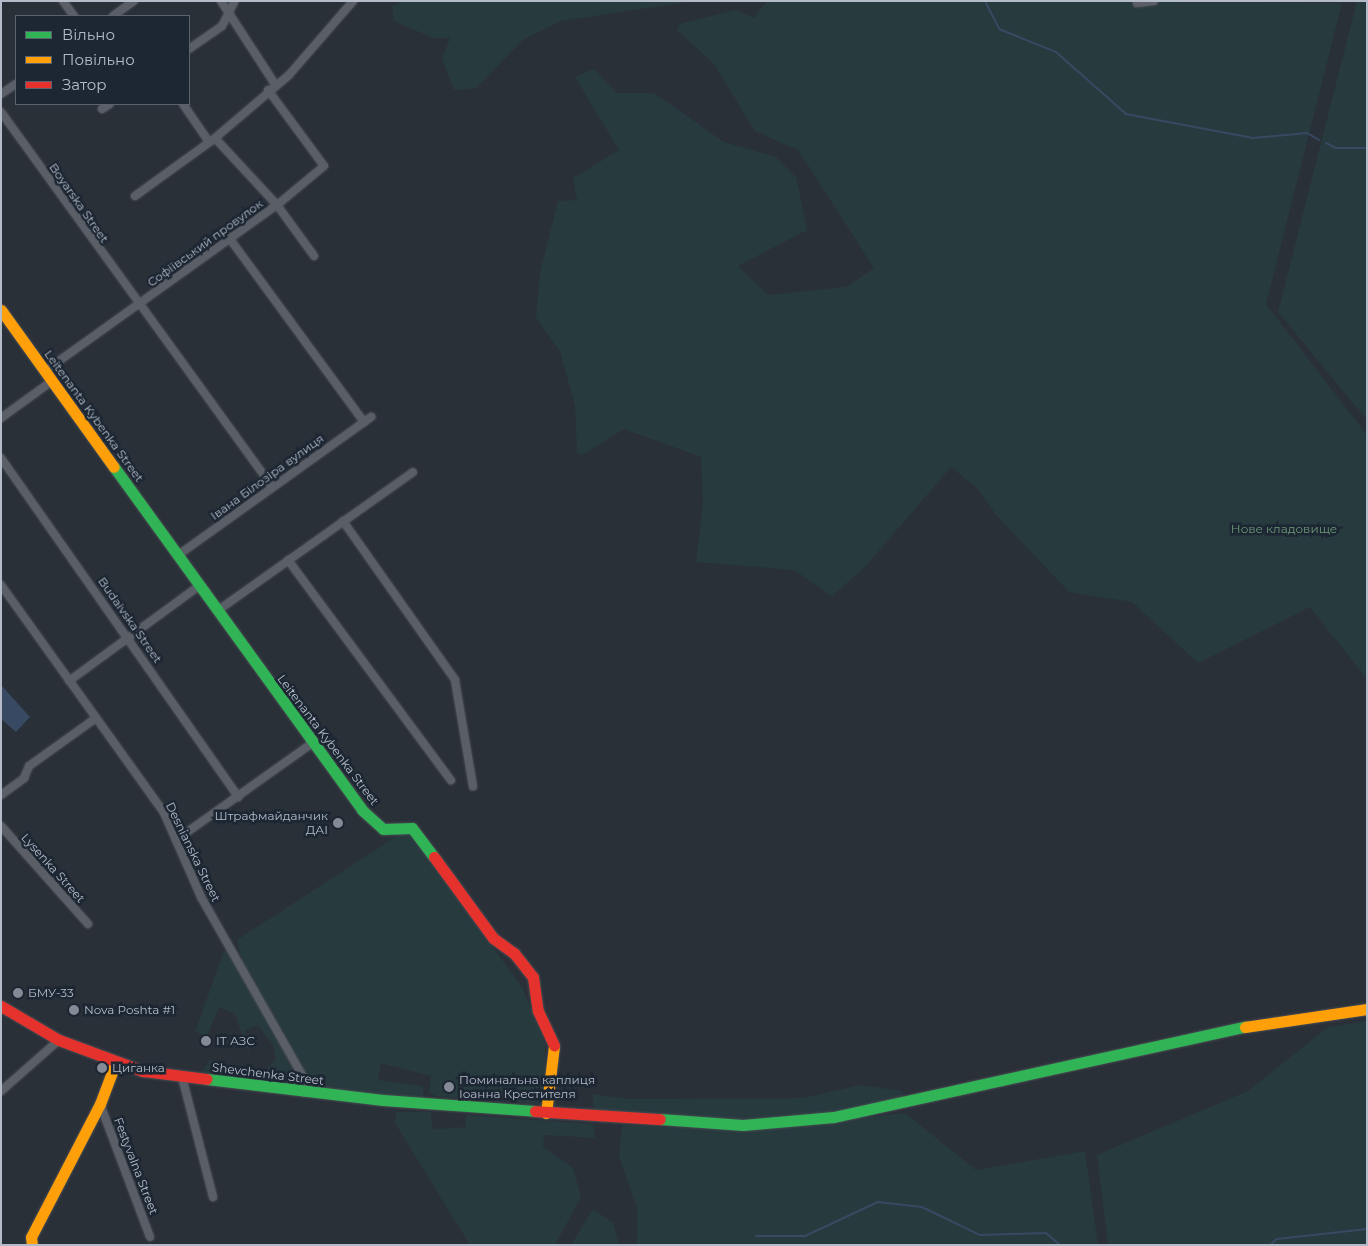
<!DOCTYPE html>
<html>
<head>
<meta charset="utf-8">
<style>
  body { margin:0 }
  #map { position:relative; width:1368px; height:1246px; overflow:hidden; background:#2a3038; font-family:Montserrat,sans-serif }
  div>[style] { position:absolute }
  .green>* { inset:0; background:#273a3e }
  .water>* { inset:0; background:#384963 }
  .stream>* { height:2px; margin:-1px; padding:0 1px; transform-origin:1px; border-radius:1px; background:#384963 }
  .roads { filter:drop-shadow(0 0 1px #484c53) drop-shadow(0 0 1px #484c53) }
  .street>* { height:8px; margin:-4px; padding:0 4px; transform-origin:4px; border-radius:4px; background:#5a5e66 }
  .fast>* { height:11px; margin:-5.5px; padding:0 5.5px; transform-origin:5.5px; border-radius:5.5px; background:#30b455 }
  .slow>* { height:11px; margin:-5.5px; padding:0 5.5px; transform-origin:5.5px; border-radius:5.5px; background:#ff9f0a }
  .jam>* { height:11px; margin:-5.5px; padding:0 5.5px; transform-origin:5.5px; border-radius:5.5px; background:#e5322d }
  .dots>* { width:14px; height:14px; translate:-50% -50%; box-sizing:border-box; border:2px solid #1d2633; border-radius:50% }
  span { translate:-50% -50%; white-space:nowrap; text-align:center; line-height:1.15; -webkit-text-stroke:5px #1d2633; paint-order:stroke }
  .street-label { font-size:12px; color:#b4bcc9 }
  .park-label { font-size:12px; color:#6b9a76 }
  .poi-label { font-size:12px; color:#b4bcc9 }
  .right { translate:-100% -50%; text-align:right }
  .left { translate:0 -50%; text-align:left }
  .frame { position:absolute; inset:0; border:2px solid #b4bcc9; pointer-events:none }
  .legend { position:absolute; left:15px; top:15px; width:175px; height:90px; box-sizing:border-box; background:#1d2633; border:1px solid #59626f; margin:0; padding:6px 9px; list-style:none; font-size:15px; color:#b4bcc9 }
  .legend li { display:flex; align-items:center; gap:10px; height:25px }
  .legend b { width:25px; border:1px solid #59626f }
</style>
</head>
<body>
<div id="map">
  <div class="green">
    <i style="clip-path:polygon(403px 1px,694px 1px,561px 21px,524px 39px,476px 88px,454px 90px,442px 58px,450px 38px,433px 38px,394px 21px,392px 6px)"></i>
    <i style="clip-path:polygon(767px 1px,1342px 3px,1266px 304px,1367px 435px,1367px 679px,1310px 607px,1198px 663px,1132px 602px,1069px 592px,997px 516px,977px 488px,951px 467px,864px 568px,832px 596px,794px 570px,696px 562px,703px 504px,701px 457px,624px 429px,582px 455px,577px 453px,575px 405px,560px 352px,536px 317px,540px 272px,558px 201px,577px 200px,573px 178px,619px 150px,575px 77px,594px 69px,617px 93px,654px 93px,724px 142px,776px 157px,796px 177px,807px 230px,738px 266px,768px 295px,846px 287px,874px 268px,798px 150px,755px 131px,714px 64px,677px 30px,680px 24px,735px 10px,754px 18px)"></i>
    <i style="clip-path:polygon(1357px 1px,1367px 1px,1367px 420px,1278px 312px)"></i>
    <i style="clip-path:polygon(409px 833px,522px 987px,545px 1043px,545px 1098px,540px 1104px,435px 1096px,429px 1092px,431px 1076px,381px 1063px,378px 1080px,423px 1086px,424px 1099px,314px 1088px,242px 960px,237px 940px,400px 834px)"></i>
    <i style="clip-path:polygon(226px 945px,302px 1078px,301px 1084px,272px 1081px,262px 1074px,276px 1059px,273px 1045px,258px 1025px,245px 1030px,250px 1058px,235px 1014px,219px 1007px,207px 1036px,195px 1032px)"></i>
    <i style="clip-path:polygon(1367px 1021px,1367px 1245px,1108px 1245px,1097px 1155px,1248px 1091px,1328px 1027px)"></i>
    <i style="clip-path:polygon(210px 1060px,233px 1069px,231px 1077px,202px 1072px)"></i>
    <i style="clip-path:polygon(860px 1085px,902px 1091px,904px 1098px,832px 1113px,743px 1123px,593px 1111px,593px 1094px,628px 1099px,803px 1098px)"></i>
    <i style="clip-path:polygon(396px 1112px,431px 1112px,433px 1129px,466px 1127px,466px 1115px,593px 1124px,595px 1138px,544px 1135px,543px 1147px,573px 1168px,581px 1197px,555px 1245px,470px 1245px,395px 1123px)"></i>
    <i style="clip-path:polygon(905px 1113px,976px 1170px,1085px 1151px,1098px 1245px,637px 1245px,637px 1208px,619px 1156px,622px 1125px,746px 1130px)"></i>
    <i style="clip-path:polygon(593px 1209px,613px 1223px,619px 1245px,571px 1245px)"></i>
  </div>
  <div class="water">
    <i style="clip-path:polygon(1px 685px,30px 717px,16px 732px,1px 719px)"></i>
  </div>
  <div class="stream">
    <i style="left:985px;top:1px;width:31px;rotate:63deg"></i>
    <i style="left:999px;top:29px;width:61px;rotate:22deg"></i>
    <i style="left:1056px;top:52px;width:94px;rotate:41.5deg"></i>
    <i style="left:1126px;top:114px;width:129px;rotate:10.7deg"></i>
    <i style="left:1253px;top:138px;width:54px;rotate:-5.3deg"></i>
    <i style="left:1307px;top:133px;width:14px;rotate:30deg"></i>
    <i style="left:1326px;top:143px;width:11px;rotate:27deg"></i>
    <i style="left:1336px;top:148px;width:31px"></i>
    <i style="left:756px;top:1236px;width:49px"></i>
    <i style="left:805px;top:1236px;width:81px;rotate:-25deg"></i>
    <i style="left:878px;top:1202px;width:44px;rotate:6.5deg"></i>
    <i style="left:922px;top:1207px;width:64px;rotate:25.8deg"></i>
    <i style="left:980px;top:1235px;width:66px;rotate:-1.7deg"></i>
    <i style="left:1046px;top:1233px;width:18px;rotate:41deg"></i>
    <i style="left:1270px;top:1245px;width:9px;rotate:-41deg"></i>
    <i style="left:1277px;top:1239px;width:91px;rotate:-6.3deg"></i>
  </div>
  <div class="roads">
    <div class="street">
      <i style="left:63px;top:1px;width:19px;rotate:54deg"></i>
      <i style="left:221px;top:1px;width:99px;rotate:57deg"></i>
      <i style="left:1137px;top:3px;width:17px;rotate:-7deg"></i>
      <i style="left:113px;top:16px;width:26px;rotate:-36deg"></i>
      <i style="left:189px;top:49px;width:40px;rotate:-34.9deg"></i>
      <i style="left:222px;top:26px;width:28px;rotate:-63deg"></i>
      <i style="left:268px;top:90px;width:94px;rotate:53.6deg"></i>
      <i style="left:324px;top:166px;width:61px;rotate:140.3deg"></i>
      <i style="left:277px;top:205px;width:63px;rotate:54deg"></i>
      <i style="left:1px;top:94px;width:18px;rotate:-34deg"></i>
      <i style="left:183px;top:104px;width:46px;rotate:55.6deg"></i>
      <i style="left:102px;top:109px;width:9px;rotate:-32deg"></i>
      <i style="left:1px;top:112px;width:462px;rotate:54.1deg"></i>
      <i style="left:135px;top:196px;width:99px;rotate:-35.9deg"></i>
      <i style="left:215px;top:138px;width:97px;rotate:-40.4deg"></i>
      <i style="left:289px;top:75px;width:98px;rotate:-49.1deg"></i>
      <i style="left:230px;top:239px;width:227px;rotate:53.8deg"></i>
      <i style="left:45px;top:371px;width:285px;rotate:-35.6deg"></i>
      <i style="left:277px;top:205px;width:91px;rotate:-132.8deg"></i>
      <i style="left:1px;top:418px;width:63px;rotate:-36deg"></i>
      <i style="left:1px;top:458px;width:414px;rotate:55deg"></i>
      <i style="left:343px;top:521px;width:194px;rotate:54.8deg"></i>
      <i style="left:455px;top:680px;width:108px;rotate:80.4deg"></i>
      <i style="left:177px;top:556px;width:239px;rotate:-35.6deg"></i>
      <i style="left:288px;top:560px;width:274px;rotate:53.5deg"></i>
      <i style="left:1px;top:585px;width:280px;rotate:54.4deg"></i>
      <i style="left:164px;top:813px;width:92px;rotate:66.2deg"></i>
      <i style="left:201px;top:897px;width:208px;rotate:60.4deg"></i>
      <i style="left:304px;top:1078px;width:15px;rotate:86deg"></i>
      <i style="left:217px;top:611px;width:240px;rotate:-35.3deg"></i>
      <i style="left:69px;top:681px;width:161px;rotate:-36.2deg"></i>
      <i style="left:1px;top:795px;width:29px;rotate:-36deg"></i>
      <i style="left:24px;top:778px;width:13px;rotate:-67deg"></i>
      <i style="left:29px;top:766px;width:82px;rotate:-35.6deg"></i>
      <i style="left:1px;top:826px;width:131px;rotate:48.4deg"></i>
      <i style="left:176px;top:840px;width:166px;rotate:-35.4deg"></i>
      <i style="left:182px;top:1077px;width:124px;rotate:75.5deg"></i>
      <i style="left:1px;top:1091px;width:77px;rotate:-41.3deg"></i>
      <i style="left:100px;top:1104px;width:142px;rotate:69.4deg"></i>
    </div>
    <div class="fast">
      <i style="left:114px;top:467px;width:423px;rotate:54.1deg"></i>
      <i style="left:362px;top:810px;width:28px;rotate:42deg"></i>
      <i style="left:383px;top:829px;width:29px;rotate:-2deg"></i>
      <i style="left:412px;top:828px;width:36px;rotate:53deg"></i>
      <i style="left:207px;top:1079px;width:177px;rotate:6.8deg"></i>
      <i style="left:383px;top:1100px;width:152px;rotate:4.1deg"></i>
      <i style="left:660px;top:1119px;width:83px;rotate:4.1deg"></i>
      <i style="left:743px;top:1125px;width:91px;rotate:-5deg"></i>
      <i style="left:834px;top:1117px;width:421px;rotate:-12.4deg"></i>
    </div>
    <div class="slow">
      <i style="left:1px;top:310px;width:193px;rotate:54.3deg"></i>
      <i style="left:1245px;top:1027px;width:123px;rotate:-8.4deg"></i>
      <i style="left:546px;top:1113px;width:67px;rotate:-83.2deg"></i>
      <i style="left:32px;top:1245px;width:8px;rotate:-97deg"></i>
      <i style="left:31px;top:1237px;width:150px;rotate:-62.6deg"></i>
      <i style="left:100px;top:1104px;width:43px;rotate:-69.4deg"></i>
    </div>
    <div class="jam">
      <i style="left:434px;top:857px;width:100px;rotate:53.9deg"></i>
      <i style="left:493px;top:938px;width:26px;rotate:36deg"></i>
      <i style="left:514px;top:953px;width:31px;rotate:52deg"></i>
      <i style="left:533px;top:977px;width:34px;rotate:82deg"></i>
      <i style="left:538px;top:1011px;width:38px;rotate:65deg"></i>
      <i style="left:1px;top:1006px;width:67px;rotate:30.4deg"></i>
      <i style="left:59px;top:1040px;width:90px;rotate:20.3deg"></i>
      <i style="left:143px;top:1071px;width:64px;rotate:7.1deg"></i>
      <i style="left:535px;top:1111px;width:125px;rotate:3.7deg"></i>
    </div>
  </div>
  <div class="dots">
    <i style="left:338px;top:823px;background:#848b96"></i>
    <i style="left:18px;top:993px;background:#848b96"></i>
    <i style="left:74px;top:1010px;background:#848b96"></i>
    <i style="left:206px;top:1041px;background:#848b96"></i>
    <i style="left:102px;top:1068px;background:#848b96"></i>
    <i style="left:449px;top:1087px;background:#848b96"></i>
  </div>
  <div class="street-label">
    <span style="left:79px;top:203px;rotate:55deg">Boyarska Street</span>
    <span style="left:205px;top:243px;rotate:-36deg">Софіївський провулок</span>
    <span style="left:94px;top:416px;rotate:54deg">Leitenanta Kybenka Street</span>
    <span style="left:267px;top:477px;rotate:-36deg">Івана Білозіра вулиця</span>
    <span style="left:130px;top:620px;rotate:55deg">Budaivska Street</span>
    <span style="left:328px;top:740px;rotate:53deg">Leitenanta Kybenka Street</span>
    <span style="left:193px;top:852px;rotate:64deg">Desnianska Street</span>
    <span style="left:53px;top:868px;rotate:48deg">Lysenka Street</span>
    <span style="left:268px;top:1074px;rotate:7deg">Shevchenka Street</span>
    <span style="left:136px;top:1166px;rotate:69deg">Festyvalna Street</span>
  </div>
  <div class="park-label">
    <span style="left:1284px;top:529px">Нове кладовище</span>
  </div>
  <div class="poi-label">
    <span class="right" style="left:328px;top:823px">Штрафмайданчик<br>ДАІ</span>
    <span class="left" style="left:28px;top:993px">БМУ-33</span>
    <span class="left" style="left:84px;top:1010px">Nova Poshta #1</span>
    <span class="left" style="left:216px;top:1041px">ІТ АЗС</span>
    <span class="left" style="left:112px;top:1068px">Циганка</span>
    <span class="left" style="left:459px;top:1087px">Поминальна каплиця<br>Іоанна Крестителя</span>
  </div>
  <div class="frame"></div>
  <ul class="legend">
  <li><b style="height:6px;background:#30b455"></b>Вільно</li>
  <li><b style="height:6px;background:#ff9f0a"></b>Повільно</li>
  <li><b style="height:6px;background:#e5322d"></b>Затор</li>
  </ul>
</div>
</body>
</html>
